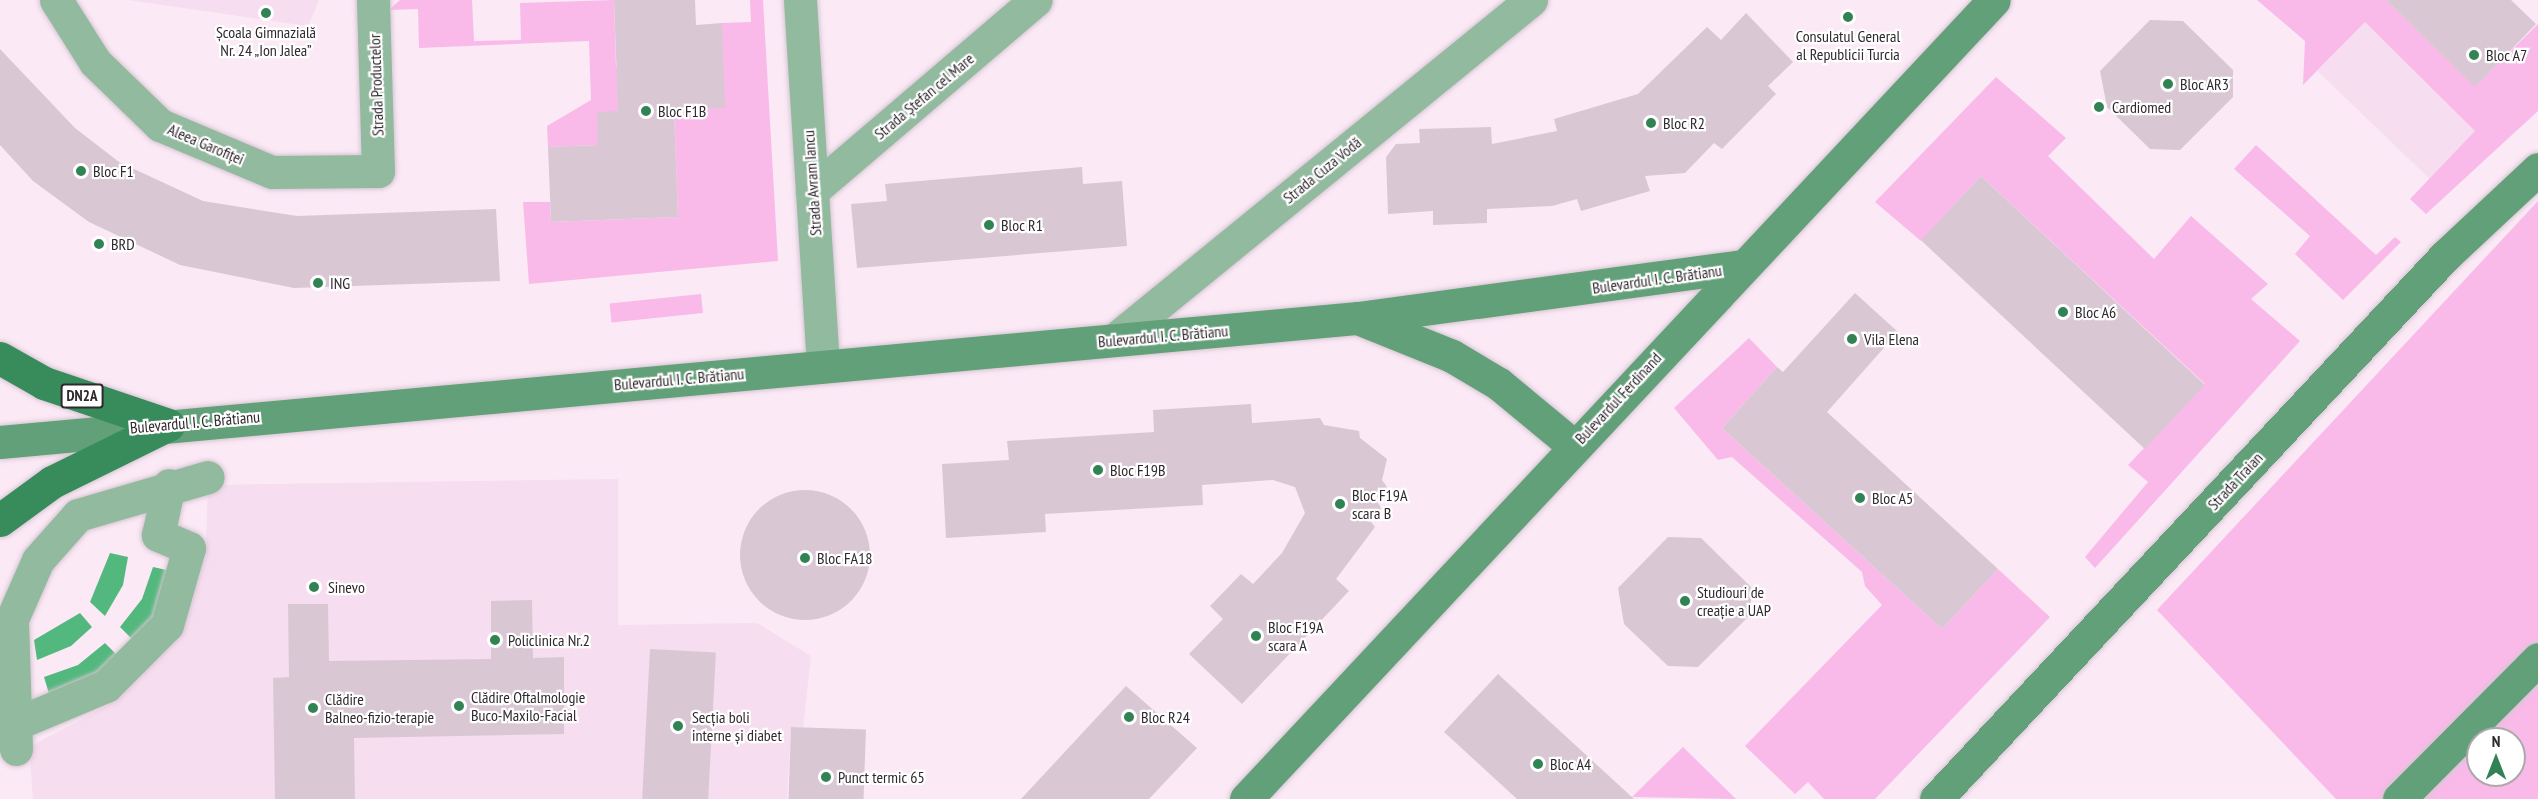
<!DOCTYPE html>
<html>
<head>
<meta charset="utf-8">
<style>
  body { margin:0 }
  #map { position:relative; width:2538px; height:799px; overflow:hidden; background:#fbe9f6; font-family:"PT Sans Narrow",sans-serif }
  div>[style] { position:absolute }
  .built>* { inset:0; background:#f6ddef; transform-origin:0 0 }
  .green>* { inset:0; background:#f9bae9; transform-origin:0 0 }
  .water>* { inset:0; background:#53b87d }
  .building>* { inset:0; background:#d9c8d4; transform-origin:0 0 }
  .round { border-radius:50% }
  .roads { filter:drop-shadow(0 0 2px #d6c6d2) drop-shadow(0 0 2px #d6c6d2) }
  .street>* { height:33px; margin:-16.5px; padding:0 16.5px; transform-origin:16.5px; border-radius:16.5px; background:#92ba9f }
  .secondary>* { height:33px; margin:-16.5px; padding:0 16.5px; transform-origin:16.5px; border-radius:16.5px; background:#61a078 }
  .primary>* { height:33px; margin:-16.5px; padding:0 16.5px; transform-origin:16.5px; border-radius:16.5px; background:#388c5c }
  .dots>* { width:16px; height:16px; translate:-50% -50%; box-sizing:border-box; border:3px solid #fff; border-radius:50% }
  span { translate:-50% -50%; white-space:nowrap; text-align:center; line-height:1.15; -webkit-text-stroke:4.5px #fff; paint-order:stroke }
  .shield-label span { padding:2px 4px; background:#fff; border:2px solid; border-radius:4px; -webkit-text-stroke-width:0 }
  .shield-label { font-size:15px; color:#2f282d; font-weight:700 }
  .poi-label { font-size:16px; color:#2f282d }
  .left { translate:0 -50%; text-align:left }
  .street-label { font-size:16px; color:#2f282d }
  .north { position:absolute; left:2466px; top:727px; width:60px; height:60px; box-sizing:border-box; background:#fff; border:2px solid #aca9ab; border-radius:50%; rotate:0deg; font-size:16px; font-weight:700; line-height:24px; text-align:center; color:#2f282d }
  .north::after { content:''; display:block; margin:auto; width:21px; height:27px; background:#318354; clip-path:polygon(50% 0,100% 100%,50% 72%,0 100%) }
</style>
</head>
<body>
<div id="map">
  <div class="built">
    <i style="clip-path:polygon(128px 0,319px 0,308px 26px)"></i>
    <i style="left:2365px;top:22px;width:156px;height:68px;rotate:44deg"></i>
    <i style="clip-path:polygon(618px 479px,618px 625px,757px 623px,811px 656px,803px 727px,791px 727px,787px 799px,33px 799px,29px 747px,116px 701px,170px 645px,192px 600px,206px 542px,208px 485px)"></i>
  </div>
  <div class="green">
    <i style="clip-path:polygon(400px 0,472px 0,474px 41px,521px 40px,520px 3px,614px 0,616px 66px,641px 110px,598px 145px,548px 147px,547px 126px,591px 100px,589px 41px,419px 48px,418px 9px,389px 10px)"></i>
    <i style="clip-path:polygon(750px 0,763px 0,778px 261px,529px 284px,523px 202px,550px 202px,551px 222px,678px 217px,674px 110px,722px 23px,751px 22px)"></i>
    <i style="clip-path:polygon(2257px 0,2386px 0,2475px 86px,2538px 24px,2538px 111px,2426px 214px,2410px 199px,2475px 131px,2365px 22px,2303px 85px,2305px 41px)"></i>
    <i style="clip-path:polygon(1996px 77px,2066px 138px,2048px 156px,2154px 259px,2191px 216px,2268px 284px,2251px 299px,2300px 341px,2095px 568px,2085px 557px,2148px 482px,2128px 465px,2205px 384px,1981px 176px,1921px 241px,1875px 202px)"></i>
    <i style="clip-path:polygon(2256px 145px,2376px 255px,2395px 237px,2401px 242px,2343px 300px,2295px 254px,2310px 236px,2234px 169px)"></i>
    <i style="clip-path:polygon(evenodd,2538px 201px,2538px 799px,2336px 799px,2157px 610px,2538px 201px,2478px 739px,2514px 739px,2514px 775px,2478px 775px,2478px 739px)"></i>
    <i style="left:701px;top:294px;width:19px;height:92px;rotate:84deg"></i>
    <i style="clip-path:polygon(1749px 338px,1777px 367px,1722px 428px,1942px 629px,1998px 569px,2050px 617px,1875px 799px,1824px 799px,1808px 782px,1795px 794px,1745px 746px,1882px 605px,1865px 586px,1862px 572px,1732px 457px,1718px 460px,1674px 408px)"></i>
    <i style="clip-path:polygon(1683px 747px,1736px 799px,1632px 797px)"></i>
  </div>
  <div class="water">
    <i style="clip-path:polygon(110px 553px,128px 557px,123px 585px,105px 616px,90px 602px)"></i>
    <i style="clip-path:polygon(153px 567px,171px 571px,161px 605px,135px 642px,120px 627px,142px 599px)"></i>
    <i style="clip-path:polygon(80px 613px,92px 627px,71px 646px,37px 660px,34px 640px)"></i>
    <i style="clip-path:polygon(105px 643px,118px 656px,107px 669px,50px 697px,44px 677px,78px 665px)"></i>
  </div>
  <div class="building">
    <i style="clip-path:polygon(614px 0,695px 0,696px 25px,722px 23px,725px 108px,674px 110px,678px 217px,551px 222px,548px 147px,598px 145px,597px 112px,618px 111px)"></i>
    <i style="clip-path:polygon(2386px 0,2511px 0,2536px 24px,2475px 87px)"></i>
    <i style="clip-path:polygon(1746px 13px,1793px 62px,1768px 86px,1776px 94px,1722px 149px,1714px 143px,1685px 173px,1645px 176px,1650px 191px,1581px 211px,1577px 199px,1552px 206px,1487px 209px,1487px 223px,1433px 225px,1433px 211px,1388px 214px,1386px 157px,1396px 144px,1420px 143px,1419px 129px,1491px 127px,1492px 144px,1557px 131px,1554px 119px,1638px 94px,1707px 27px,1721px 40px)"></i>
    <i style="clip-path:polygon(2150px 20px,2183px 21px,2233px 70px,2233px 97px,2180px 150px,2150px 149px,2107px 107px,2100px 71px)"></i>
    <i style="clip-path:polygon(0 49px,75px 128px,119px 162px,203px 201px,297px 216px,496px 209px,500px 281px,294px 288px,180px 265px,89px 222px,33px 181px,0 145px)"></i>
    <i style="clip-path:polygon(1082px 167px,1083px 184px,1122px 181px,1127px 246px,857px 268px,851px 204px,887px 201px,885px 184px)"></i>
    <i style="left:1981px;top:176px;width:306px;height:88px;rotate:43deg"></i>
    <i style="clip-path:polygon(1855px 293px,1898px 332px,1827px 412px,1998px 569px,1942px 629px,1722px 428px,1777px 367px,1783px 372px)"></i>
    <i style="clip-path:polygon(1251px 404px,1252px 423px,1320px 418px,1324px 425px,1359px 431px,1360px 438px,1387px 459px,1382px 480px,1387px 487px,1377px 499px,1381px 509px,1369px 519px,1375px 527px,1336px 579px,1349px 591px,1242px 704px,1189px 654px,1223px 619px,1210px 606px,1241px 574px,1253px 584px,1282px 553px,1305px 513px,1295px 487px,1273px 480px,1202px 485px,1203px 505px,1045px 514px,1046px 532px,946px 538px,942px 464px,1009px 460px,1007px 441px,1154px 432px,1153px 410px)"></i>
    <i class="round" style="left:740px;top:490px;width:130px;height:130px"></i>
    <i style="clip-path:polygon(1668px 537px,1701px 538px,1751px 587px,1751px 614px,1698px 667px,1668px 666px,1624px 624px,1618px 588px)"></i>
    <i style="clip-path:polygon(532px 600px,533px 658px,564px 657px,564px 734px,354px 738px,355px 799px,275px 799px,273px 678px,289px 677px,288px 604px,328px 604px,329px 661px,491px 659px,491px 601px)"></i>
    <i style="left:650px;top:649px;width:66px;height:150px;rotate:3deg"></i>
    <i style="clip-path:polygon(1498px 674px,1634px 799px,1517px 799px,1444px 732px)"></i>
    <i style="clip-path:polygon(1126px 686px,1197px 748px,1149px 799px,1021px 799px)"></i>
    <i style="left:791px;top:727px;width:75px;height:72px;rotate:2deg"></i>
  </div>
  <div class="roads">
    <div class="street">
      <i style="left:56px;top:0;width:73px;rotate:57.8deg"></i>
      <i style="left:95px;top:62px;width:91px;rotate:44.1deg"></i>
      <i style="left:160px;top:125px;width:121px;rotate:22.8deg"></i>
      <i style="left:272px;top:172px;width:106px;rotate:-0.5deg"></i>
      <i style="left:378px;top:171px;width:171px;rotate:-91.7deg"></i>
      <i style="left:800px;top:0;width:367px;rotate:86.4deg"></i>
      <i style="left:812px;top:191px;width:294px;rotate:-40.5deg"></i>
      <i style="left:1114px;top:340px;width:538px;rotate:-39.19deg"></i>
      <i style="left:15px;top:724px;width:99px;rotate:-22.7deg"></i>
      <i style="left:106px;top:686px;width:86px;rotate:-45deg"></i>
      <i style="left:167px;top:625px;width:80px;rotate:-74.1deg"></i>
      <i style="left:189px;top:548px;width:34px;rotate:-157deg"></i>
      <i style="left:158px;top:535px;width:51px;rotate:-77.6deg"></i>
      <i style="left:16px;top:749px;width:130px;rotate:-91.8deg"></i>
      <i style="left:12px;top:619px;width:64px;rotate:-66.2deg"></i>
      <i style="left:38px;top:560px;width:60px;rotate:-48.4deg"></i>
      <i style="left:78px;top:515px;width:135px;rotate:-16.3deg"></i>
    </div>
    <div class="secondary">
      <i style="left:1360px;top:319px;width:99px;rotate:21.9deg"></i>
      <i style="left:1452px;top:356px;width:55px;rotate:30.8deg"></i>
      <i style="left:1499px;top:384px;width:97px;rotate:39.6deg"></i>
      <i style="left:0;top:442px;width:1364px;rotate:-5.22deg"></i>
      <i style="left:1358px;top:318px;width:387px;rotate:-7.7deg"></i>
      <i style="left:1246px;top:799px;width:1094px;rotate:-46.89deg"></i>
      <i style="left:1936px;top:799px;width:744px;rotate:-46.85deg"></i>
      <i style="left:2445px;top:256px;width:127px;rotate:-43.1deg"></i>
      <i style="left:2399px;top:799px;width:197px;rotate:-45.2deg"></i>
    </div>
    <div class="primary">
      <i style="left:0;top:358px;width:51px;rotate:29.6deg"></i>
      <i style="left:44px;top:383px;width:131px;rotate:18.7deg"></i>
      <i style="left:0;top:520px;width:64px;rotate:-36.2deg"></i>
      <i style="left:52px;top:482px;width:129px;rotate:-26.2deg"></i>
    </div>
  </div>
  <div class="dots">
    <i style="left:266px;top:13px;background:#318354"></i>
    <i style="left:1848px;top:17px;background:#318354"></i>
    <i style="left:2474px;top:55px;background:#318354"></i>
    <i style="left:2168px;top:84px;background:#318354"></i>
    <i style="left:2099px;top:107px;background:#318354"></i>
    <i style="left:646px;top:111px;background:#318354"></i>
    <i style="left:1651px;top:123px;background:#318354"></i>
    <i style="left:81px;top:171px;background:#318354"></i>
    <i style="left:989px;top:225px;background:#318354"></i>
    <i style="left:99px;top:244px;background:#318354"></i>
    <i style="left:318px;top:283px;background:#318354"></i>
    <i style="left:2063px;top:312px;background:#318354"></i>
    <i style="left:1852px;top:339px;background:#318354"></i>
    <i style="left:1098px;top:470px;background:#318354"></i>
    <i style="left:1860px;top:498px;background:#318354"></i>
    <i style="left:1340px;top:504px;background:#318354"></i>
    <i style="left:805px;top:558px;background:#318354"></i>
    <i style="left:314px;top:587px;background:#318354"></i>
    <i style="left:1685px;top:601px;background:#318354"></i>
    <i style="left:1256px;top:636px;background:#318354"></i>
    <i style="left:495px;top:640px;background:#318354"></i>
    <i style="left:459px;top:706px;background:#318354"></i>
    <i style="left:313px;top:708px;background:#318354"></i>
    <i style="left:1129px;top:717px;background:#318354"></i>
    <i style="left:678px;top:726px;background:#318354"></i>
    <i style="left:1538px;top:764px;background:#318354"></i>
    <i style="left:826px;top:777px;background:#318354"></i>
  </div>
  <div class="shield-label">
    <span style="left:82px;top:396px">DN2A</span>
  </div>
  <div class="poi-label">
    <span style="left:266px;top:41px">Școala Gimnazială<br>Nr. 24 „Ion Jalea”</span>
    <span style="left:1848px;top:45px">Consulatul General<br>al Republicii Turcia</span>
    <span class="left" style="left:2486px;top:55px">Bloc A7</span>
    <span class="left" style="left:2180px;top:84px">Bloc AR3</span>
    <span class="left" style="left:2112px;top:107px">Cardiomed</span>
    <span class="left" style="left:658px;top:111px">Bloc F1B</span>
    <span class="left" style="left:1663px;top:123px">Bloc R2</span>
    <span class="left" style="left:93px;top:171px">Bloc F1</span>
    <span class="left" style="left:1001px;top:225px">Bloc R1</span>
    <span class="left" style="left:111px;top:244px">BRD</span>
    <span class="left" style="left:330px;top:283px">ING</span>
    <span class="left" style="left:2075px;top:312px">Bloc A6</span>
    <span class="left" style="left:1864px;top:339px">Vila Elena</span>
    <span class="left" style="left:1110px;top:470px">Bloc F19B</span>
    <span class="left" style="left:1352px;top:504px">Bloc F19A<br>scara B</span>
    <span class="left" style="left:1872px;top:498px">Bloc A5</span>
    <span class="left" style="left:817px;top:558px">Bloc FA18</span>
    <span class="left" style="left:328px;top:587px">Sinevo</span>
    <span class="left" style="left:1697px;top:601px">Studiouri de<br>creație a UAP</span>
    <span class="left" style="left:1268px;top:636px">Bloc F19A<br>scara A</span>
    <span class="left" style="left:508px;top:640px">Policlinica Nr.2</span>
    <span class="left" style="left:471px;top:706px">Clădire Oftalmologie<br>Buco-Maxilo-Facial</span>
    <span class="left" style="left:325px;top:708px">Clădire<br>Balneo-fizio-terapie</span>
    <span class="left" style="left:692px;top:726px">Secția boli<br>interne și diabet</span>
    <span class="left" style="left:1141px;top:717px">Bloc R24</span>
    <span class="left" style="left:1550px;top:764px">Bloc A4</span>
    <span class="left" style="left:838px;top:777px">Punct termic 65</span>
  </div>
  <div class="street-label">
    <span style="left:376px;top:85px;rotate:-92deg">Strada Productelor</span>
    <span style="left:924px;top:96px;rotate:-40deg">Strada Ștefan cel Mare</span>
    <span style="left:206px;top:144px;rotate:23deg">Aleea Garofiței</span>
    <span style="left:1322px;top:170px;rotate:-39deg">Strada Cuza Vodă</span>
    <span style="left:812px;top:183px;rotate:-94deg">Strada Avram Iancu</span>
    <span style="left:1657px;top:279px;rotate:-8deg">Bulevardul I. C. Brătianu</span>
    <span style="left:1163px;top:336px;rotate:-5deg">Bulevardul I. C. Brătianu</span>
    <span style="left:679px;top:379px;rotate:-5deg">Bulevardul I. C. Brătianu</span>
    <span style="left:1618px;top:398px;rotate:-47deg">Bulevardul Ferdinand</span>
    <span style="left:195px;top:422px;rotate:-5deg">Bulevardul I. C. Brătianu</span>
    <span style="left:2235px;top:481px;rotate:-47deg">Strada Traian</span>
  </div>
  <div class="north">N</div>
</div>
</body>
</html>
